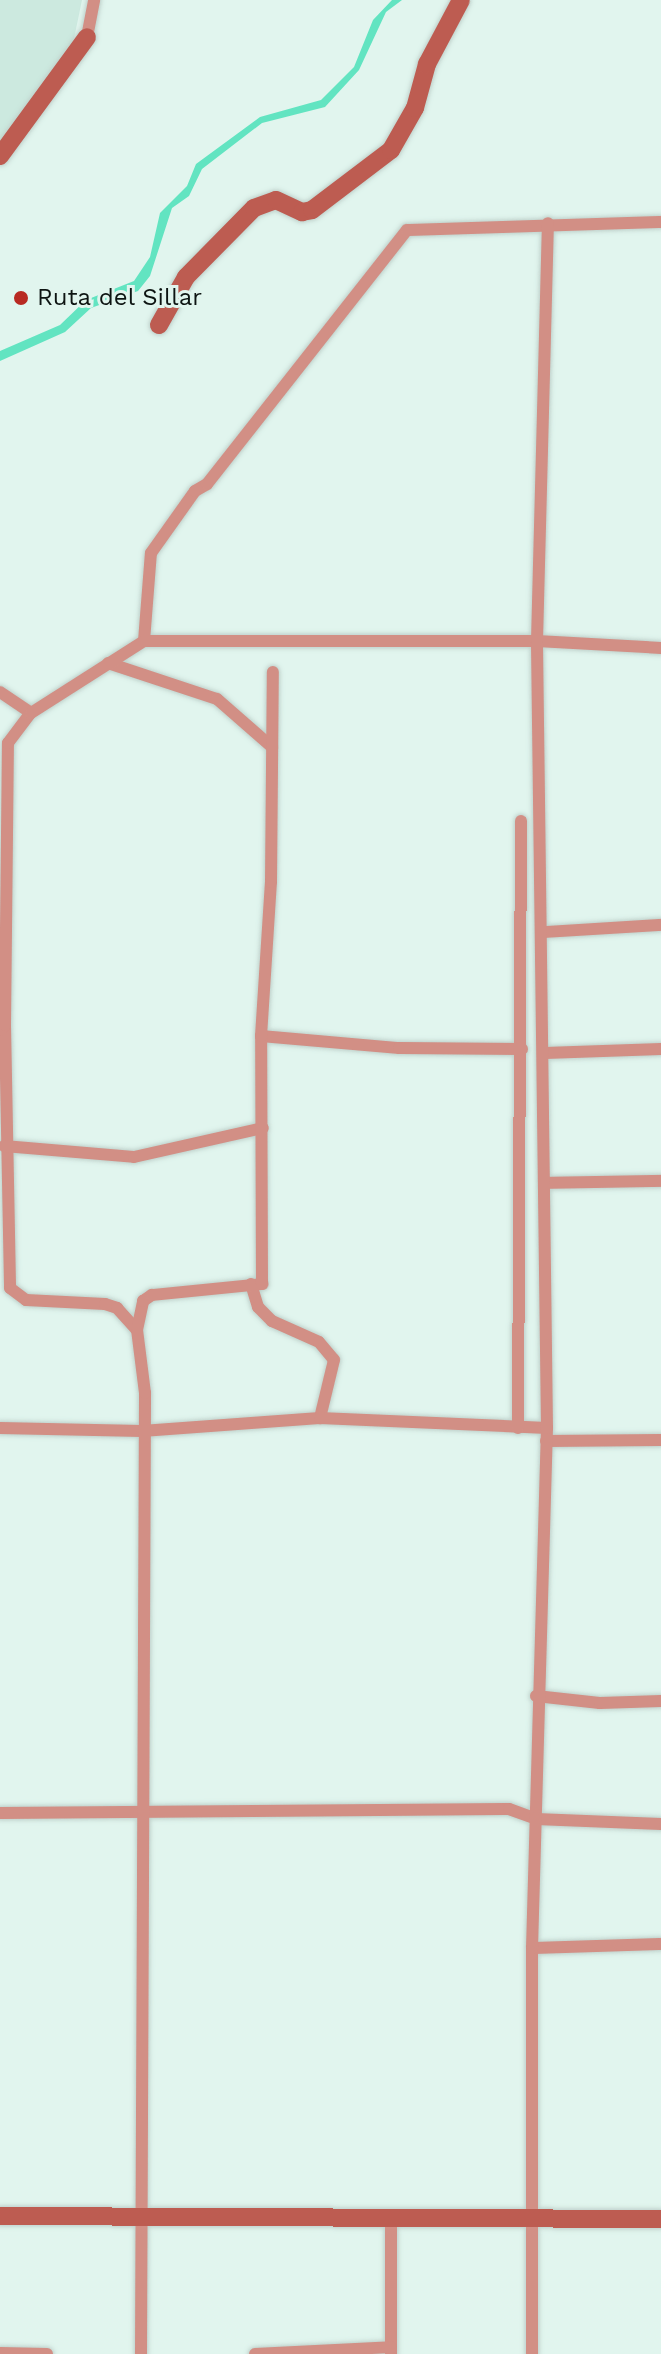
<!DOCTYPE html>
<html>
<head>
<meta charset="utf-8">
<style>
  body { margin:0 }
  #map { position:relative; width:661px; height:2354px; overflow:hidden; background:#e1f5ee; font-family:"Work Sans",sans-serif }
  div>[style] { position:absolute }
  .built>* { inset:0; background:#cce9df }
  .water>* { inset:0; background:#62e4c1 }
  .roads { filter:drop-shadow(0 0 2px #bfd1cb) drop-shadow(0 0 2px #bfd1cb) }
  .street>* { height:12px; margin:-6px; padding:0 6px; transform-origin:6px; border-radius:6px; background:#d28f85 }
  .secondary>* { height:18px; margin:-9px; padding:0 9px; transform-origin:9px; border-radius:9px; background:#bd5c51 }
  .dots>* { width:22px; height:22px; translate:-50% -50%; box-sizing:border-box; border:4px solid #e1f5ee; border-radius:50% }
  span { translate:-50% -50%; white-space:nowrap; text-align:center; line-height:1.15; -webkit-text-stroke:6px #e1f5ee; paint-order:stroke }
  .poi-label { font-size:24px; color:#0d1412 }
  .left { translate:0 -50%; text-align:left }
</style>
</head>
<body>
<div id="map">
  <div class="built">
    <i style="clip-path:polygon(0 0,82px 0,71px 53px,0 144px)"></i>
  </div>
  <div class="water">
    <i style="clip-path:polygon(392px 0,402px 0,386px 12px,359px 70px,325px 107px,262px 123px,202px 169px,189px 196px,172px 208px,150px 276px,138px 291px,91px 308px,65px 332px,0 361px,0 351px,60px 325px,86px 300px,134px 281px,150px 257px,160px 213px,187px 186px,196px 164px,260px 117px,321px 100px,354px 67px,373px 20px)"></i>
  </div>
  <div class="roads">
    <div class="street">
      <i style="left:87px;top:37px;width:38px;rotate:-79deg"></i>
      <i style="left:144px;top:641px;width:88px;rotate:-85.5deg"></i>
      <i style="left:151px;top:553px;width:76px;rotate:-54.6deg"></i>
      <i style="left:195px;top:491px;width:14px;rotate:-30deg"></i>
      <i style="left:207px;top:484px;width:323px;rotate:-51.8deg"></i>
      <i style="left:407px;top:230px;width:254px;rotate:-1.8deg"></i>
      <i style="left:108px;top:663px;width:115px;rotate:18.3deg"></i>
      <i style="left:217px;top:699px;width:73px;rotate:41.1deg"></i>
      <i style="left:0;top:692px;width:37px;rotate:34deg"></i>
      <i style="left:545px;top:932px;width:116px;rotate:-3.5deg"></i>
      <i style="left:5px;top:1025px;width:263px;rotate:88.9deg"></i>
      <i style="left:10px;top:1288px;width:20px;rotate:37deg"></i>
      <i style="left:26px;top:1300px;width:79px;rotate:2.9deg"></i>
      <i style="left:105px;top:1304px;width:13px;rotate:18deg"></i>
      <i style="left:117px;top:1308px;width:30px;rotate:48deg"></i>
      <i style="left:0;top:1030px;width:7px;rotate:-45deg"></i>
      <i style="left:5px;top:1025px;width:282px;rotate:-89.4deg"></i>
      <i style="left:8px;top:743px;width:38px;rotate:-53deg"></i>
      <i style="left:31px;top:713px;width:134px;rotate:-32.5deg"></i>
      <i style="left:144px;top:641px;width:393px"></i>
      <i style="left:537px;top:641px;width:124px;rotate:3.2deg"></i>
      <i style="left:261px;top:1036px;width:139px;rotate:5deg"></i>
      <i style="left:399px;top:1048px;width:123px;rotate:0.5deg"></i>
      <i style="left:545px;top:1053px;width:116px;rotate:-2deg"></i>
      <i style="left:4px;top:1146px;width:130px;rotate:4.8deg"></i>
      <i style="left:134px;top:1157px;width:132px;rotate:-12.7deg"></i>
      <i style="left:544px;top:1183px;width:117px;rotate:-1deg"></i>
      <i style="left:251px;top:1284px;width:24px;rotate:73deg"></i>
      <i style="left:258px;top:1307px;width:20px;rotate:45deg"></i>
      <i style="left:272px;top:1321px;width:51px;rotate:24.1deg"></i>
      <i style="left:319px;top:1342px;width:23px;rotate:50deg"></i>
      <i style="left:334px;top:1360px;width:60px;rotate:103.6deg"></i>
      <i style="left:0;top:1428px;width:142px;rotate:1.2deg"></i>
      <i style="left:142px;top:1431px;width:178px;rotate:-4.2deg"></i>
      <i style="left:320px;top:1418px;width:227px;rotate:2.5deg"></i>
      <i style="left:518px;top:1428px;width:607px;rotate:-89.72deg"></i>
      <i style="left:546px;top:1441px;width:115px;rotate:-0.5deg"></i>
      <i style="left:536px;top:1696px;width:64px;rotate:6.2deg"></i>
      <i style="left:600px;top:1703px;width:61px;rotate:-1.9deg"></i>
      <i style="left:0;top:1813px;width:509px;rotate:-0.45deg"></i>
      <i style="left:509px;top:1809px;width:29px;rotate:20deg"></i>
      <i style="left:536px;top:1819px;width:125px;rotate:2.3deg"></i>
      <i style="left:532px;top:1948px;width:129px;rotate:-1.8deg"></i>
      <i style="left:391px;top:2217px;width:137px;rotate:90deg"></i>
      <i style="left:0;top:2353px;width:47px;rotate:1.2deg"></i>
      <i style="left:141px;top:2354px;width:961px;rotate:-89.76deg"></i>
      <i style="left:145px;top:1393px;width:64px;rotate:-97.2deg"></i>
      <i style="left:137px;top:1330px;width:30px;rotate:-78deg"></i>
      <i style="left:143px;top:1301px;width:11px;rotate:-34deg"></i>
      <i style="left:152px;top:1295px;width:111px;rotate:-5.7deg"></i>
      <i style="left:262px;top:1284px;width:248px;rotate:-90.2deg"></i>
      <i style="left:261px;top:1036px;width:154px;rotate:-86.3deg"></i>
      <i style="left:271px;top:882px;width:210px;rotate:-89.5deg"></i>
      <i style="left:255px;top:2354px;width:136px;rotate:-2.9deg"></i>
      <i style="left:532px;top:2354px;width:406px;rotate:-90deg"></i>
      <i style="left:532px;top:1948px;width:520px;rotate:-88.35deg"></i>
      <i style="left:547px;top:1428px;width:787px;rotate:-90.73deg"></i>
      <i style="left:537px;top:641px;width:418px;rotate:-88.5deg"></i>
    </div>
    <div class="secondary">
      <i style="left:0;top:156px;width:147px;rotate:-53.8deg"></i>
      <i style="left:159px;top:325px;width:55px;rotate:-60.6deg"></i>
      <i style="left:186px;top:277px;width:97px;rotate:-45.4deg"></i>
      <i style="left:254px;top:208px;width:23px;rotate:-20deg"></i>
      <i style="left:276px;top:200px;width:29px;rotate:25deg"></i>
      <i style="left:302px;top:212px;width:10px;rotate:-11deg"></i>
      <i style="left:312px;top:210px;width:99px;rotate:-37.2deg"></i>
      <i style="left:391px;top:150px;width:48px;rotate:-60.3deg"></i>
      <i style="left:415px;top:108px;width:46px;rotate:-74.7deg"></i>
      <i style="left:427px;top:64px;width:72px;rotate:-62deg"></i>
      <i style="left:0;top:2216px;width:661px;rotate:0.26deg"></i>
    </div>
  </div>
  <div class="dots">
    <i style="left:21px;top:298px;background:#b82a22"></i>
  </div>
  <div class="poi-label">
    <span class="left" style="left:37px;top:298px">Ruta del Sillar</span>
  </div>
</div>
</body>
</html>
